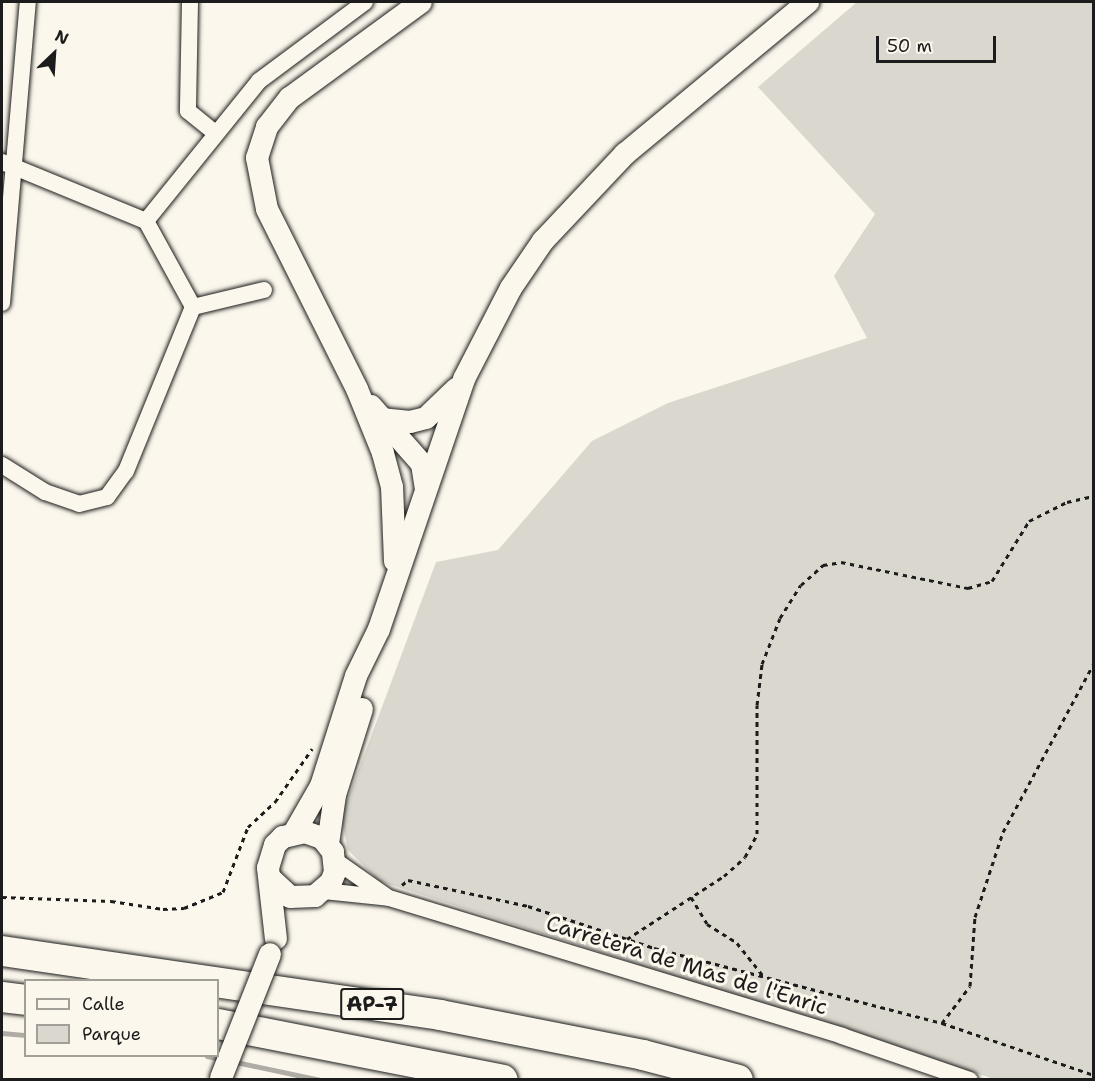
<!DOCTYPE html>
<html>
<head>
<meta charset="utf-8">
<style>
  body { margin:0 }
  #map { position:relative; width:1095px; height:1081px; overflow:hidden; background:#fbf7ec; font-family:"Shantell Sans",sans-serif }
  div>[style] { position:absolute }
  .green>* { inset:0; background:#dad7ce }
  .stream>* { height:4.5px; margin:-2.25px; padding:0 2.25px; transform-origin:2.25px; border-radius:2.25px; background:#afaca5 }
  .path>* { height:3px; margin-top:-1.5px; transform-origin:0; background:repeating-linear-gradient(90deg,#1c1c1c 0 4.5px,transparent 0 9px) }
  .roads { filter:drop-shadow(0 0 2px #1c1c1c) drop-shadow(0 0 2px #1c1c1c) }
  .street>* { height:16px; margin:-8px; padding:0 8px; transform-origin:8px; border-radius:8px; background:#fbf7ec }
  .secondary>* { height:22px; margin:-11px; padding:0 11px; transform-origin:11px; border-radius:11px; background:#fbf7ec }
  .highway>* { height:30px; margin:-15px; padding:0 15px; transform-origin:15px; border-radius:15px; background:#fbf7ec }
  .bridges { filter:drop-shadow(0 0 2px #1c1c1c) drop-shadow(0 0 2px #1c1c1c) }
  .secondary-bridge>* { height:22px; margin:-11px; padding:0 11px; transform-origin:11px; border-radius:11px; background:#fbf7ec }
  span { translate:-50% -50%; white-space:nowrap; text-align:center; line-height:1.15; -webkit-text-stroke:6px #fbf7ec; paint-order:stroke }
  .shield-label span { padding:2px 4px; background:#fbf7ec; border:2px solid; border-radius:4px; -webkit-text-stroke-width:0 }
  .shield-label { font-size:21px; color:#1c1c1c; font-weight:700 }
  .street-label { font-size:22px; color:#1c1c1c }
  .frame { position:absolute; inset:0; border:3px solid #1c1c1c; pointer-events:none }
  .legend { position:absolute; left:24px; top:979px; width:195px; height:78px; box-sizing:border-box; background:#fbf7ec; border:2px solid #a29f99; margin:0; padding:8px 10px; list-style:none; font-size:18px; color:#1c1c1c }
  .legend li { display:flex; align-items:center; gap:12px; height:30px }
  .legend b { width:30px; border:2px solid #a29f99 }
  .north { position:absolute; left:24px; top:24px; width:60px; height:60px; -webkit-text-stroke:4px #fbf7ec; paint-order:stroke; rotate:25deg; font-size:16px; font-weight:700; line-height:24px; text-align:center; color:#1c1c1c }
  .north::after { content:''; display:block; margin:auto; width:21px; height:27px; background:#1c1c1c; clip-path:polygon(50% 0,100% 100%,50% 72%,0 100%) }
  .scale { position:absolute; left:876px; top:36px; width:120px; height:27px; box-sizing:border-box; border:3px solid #1c1c1c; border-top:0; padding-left:8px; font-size:18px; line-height:21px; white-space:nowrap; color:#1c1c1c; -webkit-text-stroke:4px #fbf7ec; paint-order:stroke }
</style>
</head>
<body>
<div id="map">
  <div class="green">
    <i style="clip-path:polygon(857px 2px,1093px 2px,1093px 1079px,994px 1079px,379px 881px,348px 850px,341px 817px,436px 562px,498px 550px,592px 441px,668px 403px,867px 338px,834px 276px,875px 214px,758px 87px)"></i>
  </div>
  <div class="stream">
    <i style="left:2px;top:1033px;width:24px;rotate:5deg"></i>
    <i style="left:207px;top:1056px;width:14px;rotate:12deg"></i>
    <i style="left:236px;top:1062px;width:87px;rotate:12deg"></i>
  </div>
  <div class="path">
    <i style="left:402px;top:885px;width:8px;rotate:-40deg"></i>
    <i style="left:408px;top:880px;width:123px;rotate:12.2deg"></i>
    <i style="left:528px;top:906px;width:133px;rotate:18.4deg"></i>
    <i style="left:654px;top:948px;width:298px;rotate:14.6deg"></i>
    <i style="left:942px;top:1023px;width:161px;rotate:18.9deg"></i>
    <i style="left:2px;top:897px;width:109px;rotate:2.1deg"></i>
    <i style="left:111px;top:901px;width:53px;rotate:8.7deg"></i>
    <i style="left:163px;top:909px;width:21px;rotate:-3deg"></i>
    <i style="left:184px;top:908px;width:42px;rotate:-22.3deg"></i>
    <i style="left:223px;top:892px;width:70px;rotate:-69deg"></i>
    <i style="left:248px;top:827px;width:37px;rotate:-43deg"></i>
    <i style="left:275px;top:802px;width:65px;rotate:-55.1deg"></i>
    <i style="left:691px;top:897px;width:31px;rotate:59deg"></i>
    <i style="left:707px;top:924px;width:36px;rotate:32deg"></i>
    <i style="left:737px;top:943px;width:43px;rotate:51.5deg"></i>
    <i style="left:627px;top:939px;width:116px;rotate:-33deg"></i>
    <i style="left:724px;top:876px;width:28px;rotate:-42deg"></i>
    <i style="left:745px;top:857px;width:26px;rotate:-62deg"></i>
    <i style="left:757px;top:834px;width:129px;rotate:-90deg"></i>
    <i style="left:757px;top:705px;width:41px;rotate:-83deg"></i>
    <i style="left:762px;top:664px;width:49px;rotate:-68.6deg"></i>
    <i style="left:780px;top:618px;width:39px;rotate:-58deg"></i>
    <i style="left:801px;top:585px;width:30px;rotate:-42deg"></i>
    <i style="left:823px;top:565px;width:18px;rotate:-9deg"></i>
    <i style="left:841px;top:562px;width:130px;rotate:11.6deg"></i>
    <i style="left:968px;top:588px;width:25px;rotate:-16deg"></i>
    <i style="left:992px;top:581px;width:70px;rotate:-58.3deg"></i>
    <i style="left:1029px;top:521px;width:42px;rotate:-26.6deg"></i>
    <i style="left:1067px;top:502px;width:28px;rotate:-13deg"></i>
    <i style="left:942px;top:1023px;width:46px;rotate:-52.9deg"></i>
    <i style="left:970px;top:986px;width:69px;rotate:-85.9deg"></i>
    <i style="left:975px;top:917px;width:89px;rotate:-71.8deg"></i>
    <i style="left:1003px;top:832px;width:192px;rotate:-61.7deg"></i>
  </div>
  <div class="roads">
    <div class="street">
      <i style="left:190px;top:2px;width:109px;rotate:91.1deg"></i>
      <i style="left:188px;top:111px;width:36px;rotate:39deg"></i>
      <i style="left:2px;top:162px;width:156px;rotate:22.3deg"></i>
      <i style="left:146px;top:221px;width:98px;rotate:61.3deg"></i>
      <i style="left:146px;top:221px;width:180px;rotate:-51.1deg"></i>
      <i style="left:259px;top:81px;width:132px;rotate:-36.7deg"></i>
      <i style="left:2px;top:303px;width:302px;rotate:-85.1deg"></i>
      <i style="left:193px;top:307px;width:73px;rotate:-13.5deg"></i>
      <i style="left:2px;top:465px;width:51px;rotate:32.1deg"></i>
      <i style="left:45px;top:492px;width:36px;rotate:19deg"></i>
      <i style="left:79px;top:504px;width:29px;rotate:-14deg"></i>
      <i style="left:107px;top:497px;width:32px;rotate:-54deg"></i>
      <i style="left:126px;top:471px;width:177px;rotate:-67.8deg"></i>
      <i style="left:336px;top:861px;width:61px;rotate:35deg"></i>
      <i style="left:324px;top:891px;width:65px;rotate:6.1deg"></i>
      <i style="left:389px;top:898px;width:474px;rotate:16.9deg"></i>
      <i style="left:842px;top:1036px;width:135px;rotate:19deg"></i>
    </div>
    <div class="secondary">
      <i style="left:371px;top:406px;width:77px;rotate:48.7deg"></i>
      <i style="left:422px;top:464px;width:24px;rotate:81deg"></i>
      <i style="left:381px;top:419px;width:29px;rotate:6deg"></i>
      <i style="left:410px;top:422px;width:16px;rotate:-14deg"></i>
      <i style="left:426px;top:418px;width:42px;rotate:-44deg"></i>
      <i style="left:395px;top:561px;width:74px;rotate:-92.3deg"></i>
      <i style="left:392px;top:487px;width:35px;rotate:-105deg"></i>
      <i style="left:383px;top:453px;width:69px;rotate:-112.1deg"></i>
      <i style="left:357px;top:389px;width:201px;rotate:-116.6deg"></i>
      <i style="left:267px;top:209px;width:52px;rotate:-101.1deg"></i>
      <i style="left:257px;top:158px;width:33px;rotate:-72deg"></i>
      <i style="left:267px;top:127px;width:37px;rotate:-52deg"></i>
      <i style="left:290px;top:98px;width:162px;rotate:-36.2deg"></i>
      <i style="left:294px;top:833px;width:54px;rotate:-60.1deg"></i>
      <i style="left:321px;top:786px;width:115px;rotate:-72.3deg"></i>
      <i style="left:356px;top:676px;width:52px;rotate:-63.9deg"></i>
      <i style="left:379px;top:629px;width:264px;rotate:-71.2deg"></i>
      <i style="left:464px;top:379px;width:102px;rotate:-62.7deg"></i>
      <i style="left:511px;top:288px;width:57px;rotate:-55.8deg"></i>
      <i style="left:543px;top:241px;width:120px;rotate:-46.7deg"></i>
      <i style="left:625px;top:154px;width:238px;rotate:-39.7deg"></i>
      <i style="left:328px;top:844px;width:49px;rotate:-81.9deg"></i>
      <i style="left:335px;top:795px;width:90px;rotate:-72.6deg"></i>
      <i style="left:272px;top:880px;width:25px;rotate:43deg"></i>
      <i style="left:290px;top:897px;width:25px;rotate:-2deg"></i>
      <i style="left:315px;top:896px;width:21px;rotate:-41deg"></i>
      <i style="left:331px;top:882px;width:11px;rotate:-68deg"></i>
      <i style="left:335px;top:872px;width:20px;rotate:-96deg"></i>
      <i style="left:333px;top:852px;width:18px;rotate:-128deg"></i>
      <i style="left:322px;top:838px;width:18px;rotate:-161deg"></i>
      <i style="left:305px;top:832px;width:23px;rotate:167deg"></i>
      <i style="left:283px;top:837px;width:11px;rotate:135deg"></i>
      <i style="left:275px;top:845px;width:24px;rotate:107deg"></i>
      <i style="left:268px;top:868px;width:71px;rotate:83.6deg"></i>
    </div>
    <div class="highway">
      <i style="left:2px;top:951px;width:443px;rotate:8.3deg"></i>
      <i style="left:440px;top:1015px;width:207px;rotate:11.1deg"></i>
      <i style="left:643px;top:1055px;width:98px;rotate:14.7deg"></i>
      <i style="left:2px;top:997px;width:24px;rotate:7deg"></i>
      <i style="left:218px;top:1024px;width:290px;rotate:11.1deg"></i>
    </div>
  </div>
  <div class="bridges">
    <div class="secondary-bridge">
      <i style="left:221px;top:1078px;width:133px;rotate:-68.4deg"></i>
    </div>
  </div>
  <div class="shield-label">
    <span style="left:372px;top:1004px">AP-7</span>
  </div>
  <div class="street-label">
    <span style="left:687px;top:965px;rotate:17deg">Carretera de Mas de l'Enric</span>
  </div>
  <div class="frame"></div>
  <ul class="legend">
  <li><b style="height:8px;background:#fbf7ec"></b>Calle</li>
  <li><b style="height:16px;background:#dad7ce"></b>Parque</li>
  </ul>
  <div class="north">N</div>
  <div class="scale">50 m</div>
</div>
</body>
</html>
